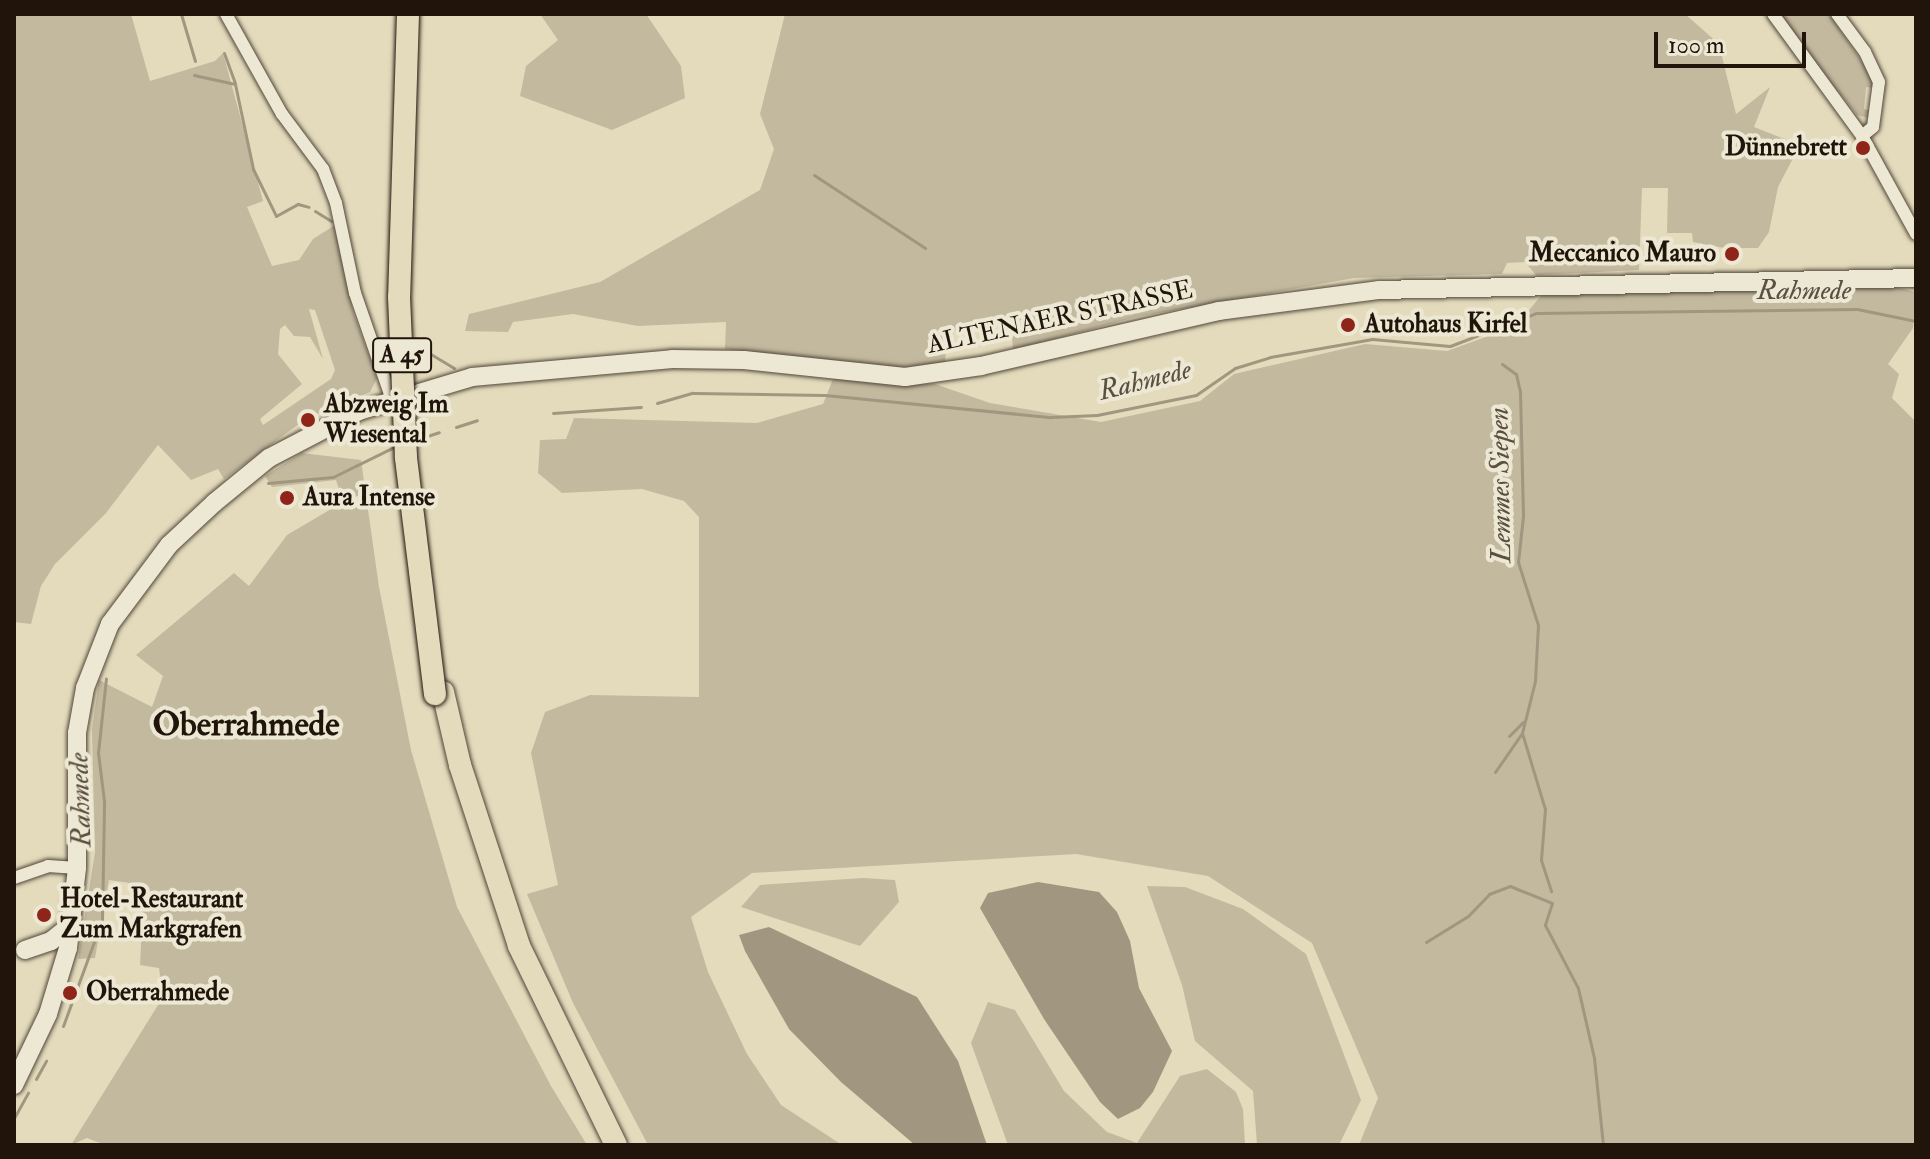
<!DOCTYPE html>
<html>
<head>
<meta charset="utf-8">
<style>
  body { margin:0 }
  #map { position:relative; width:1930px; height:1159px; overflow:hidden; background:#e4dbbd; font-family:"IM FELL Double Pica",serif }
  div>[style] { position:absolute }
  .green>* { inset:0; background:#c3b99f }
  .water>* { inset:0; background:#a19780 }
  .stream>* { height:3px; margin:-1.5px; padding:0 1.5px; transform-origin:1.5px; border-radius:1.5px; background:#a19780 }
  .roads { filter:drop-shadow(0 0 2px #514638) drop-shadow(0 0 2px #514638) }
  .minor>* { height:12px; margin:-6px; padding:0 6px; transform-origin:6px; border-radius:6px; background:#ede8d4 }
  .secondary>* { height:18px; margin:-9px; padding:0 9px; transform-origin:9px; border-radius:9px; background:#ede8d4 }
  .motorway>* { height:22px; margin:-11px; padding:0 11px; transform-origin:11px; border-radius:11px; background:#e4dbbd }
  .bridges { filter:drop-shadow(0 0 2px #20140b) drop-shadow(0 0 2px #20140b) }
  .motorway-bridge>* { height:22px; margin:-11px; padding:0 11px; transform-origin:11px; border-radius:11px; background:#e4dbbd }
  .dots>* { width:22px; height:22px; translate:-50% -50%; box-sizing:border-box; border:4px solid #ede8d4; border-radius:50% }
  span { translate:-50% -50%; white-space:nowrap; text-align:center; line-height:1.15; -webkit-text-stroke:8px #ede8d4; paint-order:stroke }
  .shield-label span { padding:2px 6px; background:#ede8d4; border:2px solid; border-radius:6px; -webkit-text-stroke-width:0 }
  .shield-label { font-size:24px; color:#20140b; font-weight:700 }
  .poi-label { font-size:26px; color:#20140b; font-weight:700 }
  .right { translate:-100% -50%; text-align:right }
  .left { translate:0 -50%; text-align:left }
  .street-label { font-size:26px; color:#20140b }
  .water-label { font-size:28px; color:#5a4f40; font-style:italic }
  .district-label { font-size:34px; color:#20140b; font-weight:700 }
  .frame { position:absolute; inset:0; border:16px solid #20140b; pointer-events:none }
  .scale { position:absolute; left:1654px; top:32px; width:152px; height:36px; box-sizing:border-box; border:4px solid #20140b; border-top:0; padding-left:10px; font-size:24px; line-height:28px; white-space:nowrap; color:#20140b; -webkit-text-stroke:6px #ede8d4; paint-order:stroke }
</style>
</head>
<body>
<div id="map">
  <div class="green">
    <i style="clip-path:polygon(evenodd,14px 14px,131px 14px,150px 81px,215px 61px,223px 53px,263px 201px,247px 207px,272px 266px,299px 260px,313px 239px,335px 225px,353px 312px,377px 378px,370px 392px,307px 418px,224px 479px,218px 469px,191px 480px,158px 445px,106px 513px,55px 564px,41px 586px,31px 624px,14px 622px,14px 14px,309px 309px,315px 310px,335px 370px,331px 379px,263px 425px,260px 419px,302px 384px,278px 354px,280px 329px,285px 325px,294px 336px,310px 337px,323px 359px,309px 309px)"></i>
    <i style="clip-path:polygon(540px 14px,646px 14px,681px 66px,685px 98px,612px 130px,520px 96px,526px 66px,558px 40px)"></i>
    <i style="clip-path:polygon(785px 14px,1685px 14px,1719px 44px,1736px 114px,1770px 87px,1754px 127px,1800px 145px,1778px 187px,1769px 232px,1758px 248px,1724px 248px,1693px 242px,1692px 233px,1667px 233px,1668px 188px,1642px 188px,1639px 270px,1536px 275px,1525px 262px,1507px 263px,1502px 274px,1354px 278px,1136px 317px,1013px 350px,1011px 321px,990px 322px,955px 331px,946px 345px,945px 364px,931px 367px,878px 368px,725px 349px,726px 322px,638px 326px,573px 314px,513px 322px,508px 332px,465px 331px,469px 314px,600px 282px,760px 190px,774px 149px,760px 114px)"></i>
    <i style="clip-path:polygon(1776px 14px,1829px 14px,1874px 79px,1874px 88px,1866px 87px,1864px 109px,1872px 111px,1868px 118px,1857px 115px)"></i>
    <i style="clip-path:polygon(1895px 287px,1916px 292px,1913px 328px,1888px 364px,1899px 374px,1892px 398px,1916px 422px,1916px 1145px,1359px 1145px,1378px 1098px,1312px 943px,1208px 876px,1076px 854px,752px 873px,691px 917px,708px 972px,747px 1054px,781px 1105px,842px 1145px,648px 1145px,573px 1003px,527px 894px,558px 885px,531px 753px,545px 712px,590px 695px,699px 697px,699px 517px,684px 501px,642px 489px,562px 493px,538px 473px,540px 440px,566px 439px,574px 418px,757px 423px,823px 404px,833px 379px,935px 384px,990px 403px,1101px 422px,1200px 401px,1234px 374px,1365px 344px,1447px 351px,1516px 326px,1543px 293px)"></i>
    <i style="clip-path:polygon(302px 453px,361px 460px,379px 587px,411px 750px,457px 907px,551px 1086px,587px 1145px,105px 1145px,87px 1138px,71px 1145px,163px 997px,159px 968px,140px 965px,144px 885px,109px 880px,95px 958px,78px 959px,95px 852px,92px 730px,99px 680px,152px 707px,163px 676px,136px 655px,234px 573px,249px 586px,287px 535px,343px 502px,336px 480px,272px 487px,265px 476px)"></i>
    <i style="clip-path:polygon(863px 878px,895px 880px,899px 902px,860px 946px,741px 907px,760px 885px)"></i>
    <i style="clip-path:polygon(1147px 886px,1185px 887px,1243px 909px,1306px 954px,1361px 1100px,1339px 1145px,1257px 1145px,1253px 1091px,1195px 1041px,1182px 985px)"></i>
    <i style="clip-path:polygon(988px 1002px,1015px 1010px,1064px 1091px,1107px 1132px,1137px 1143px,1180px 1076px,1207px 1069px,1236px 1092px,1243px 1109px,1245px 1145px,1008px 1145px,971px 1043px)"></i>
  </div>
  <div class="water">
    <i style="clip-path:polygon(1038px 882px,1099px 892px,1117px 912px,1130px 941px,1139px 988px,1172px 1051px,1153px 1092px,1140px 1108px,1118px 1119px,1100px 1102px,1044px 1019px,980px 908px,988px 893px)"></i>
    <i style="clip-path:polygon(769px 927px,917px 997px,958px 1061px,987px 1145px,915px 1145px,841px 1082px,789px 1029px,745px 951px,739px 935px)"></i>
  </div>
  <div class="stream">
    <i style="left:181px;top:14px;width:49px;rotate:73.4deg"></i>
    <i style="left:224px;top:53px;width:32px;rotate:70deg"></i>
    <i style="left:194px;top:75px;width:42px;rotate:12.4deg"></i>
    <i style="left:235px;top:84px;width:87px;rotate:78deg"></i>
    <i style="left:253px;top:169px;width:52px;rotate:63.9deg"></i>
    <i style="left:276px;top:216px;width:25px;rotate:-29deg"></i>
    <i style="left:298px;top:204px;width:11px;rotate:15deg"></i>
    <i style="left:814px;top:175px;width:133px;rotate:33.3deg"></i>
    <i style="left:315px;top:211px;width:19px;rotate:32deg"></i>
    <i style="left:424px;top:350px;width:35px;rotate:31deg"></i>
    <i style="left:1502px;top:364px;width:17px;rotate:36deg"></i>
    <i style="left:1516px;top:374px;width:18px;rotate:77deg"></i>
    <i style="left:1520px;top:392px;width:124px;rotate:88.6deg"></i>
    <i style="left:1523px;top:516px;width:46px;rotate:96.2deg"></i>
    <i style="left:1518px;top:562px;width:66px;rotate:72.4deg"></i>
    <i style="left:1538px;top:625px;width:56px;rotate:93.1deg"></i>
    <i style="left:1535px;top:681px;width:54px;rotate:104deg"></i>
    <i style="left:1522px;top:733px;width:79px;rotate:73.2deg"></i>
    <i style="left:1545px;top:809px;width:51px;rotate:94.5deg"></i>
    <i style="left:1541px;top:860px;width:33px;rotate:72deg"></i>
    <i style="left:657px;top:403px;width:37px;rotate:-16deg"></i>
    <i style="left:693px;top:393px;width:132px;rotate:0.9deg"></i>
    <i style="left:825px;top:395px;width:227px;rotate:5.6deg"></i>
    <i style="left:1051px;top:417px;width:46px;rotate:-2.5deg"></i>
    <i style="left:1097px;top:415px;width:101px;rotate:-11.4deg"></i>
    <i style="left:1196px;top:395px;width:47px;rotate:-34.7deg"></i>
    <i style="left:1235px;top:368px;width:37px;rotate:-17deg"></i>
    <i style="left:1270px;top:357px;width:104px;rotate:-10deg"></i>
    <i style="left:1372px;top:339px;width:78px;rotate:5.1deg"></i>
    <i style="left:1450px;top:346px;width:92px;rotate:-21deg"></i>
    <i style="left:1536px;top:313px;width:321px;rotate:-0.7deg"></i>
    <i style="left:1857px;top:309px;width:60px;rotate:11.5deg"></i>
    <i style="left:553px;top:413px;width:88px;rotate:-3.9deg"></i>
    <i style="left:456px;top:427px;width:22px;rotate:-18deg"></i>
    <i style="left:415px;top:440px;width:25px;rotate:-18deg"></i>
    <i style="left:268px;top:483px;width:65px;rotate:-5.3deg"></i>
    <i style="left:333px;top:477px;width:70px;rotate:-26.2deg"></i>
    <i style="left:1509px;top:736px;width:20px;rotate:-45deg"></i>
    <i style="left:1495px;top:772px;width:47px;rotate:-55.3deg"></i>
    <i style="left:102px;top:921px;width:120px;rotate:-89deg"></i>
    <i style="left:104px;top:801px;width:48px;rotate:-97.1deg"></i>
    <i style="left:98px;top:753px;width:75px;rotate:-83.9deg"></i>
    <i style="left:1426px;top:942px;width:49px;rotate:-31.8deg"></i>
    <i style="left:1468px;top:916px;width:30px;rotate:-46deg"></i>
    <i style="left:1489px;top:894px;width:22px;rotate:-21deg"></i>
    <i style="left:1510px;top:886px;width:45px;rotate:22deg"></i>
    <i style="left:1552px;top:903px;width:23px;rotate:108deg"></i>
    <i style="left:1545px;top:925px;width:71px;rotate:62.4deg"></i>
    <i style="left:1578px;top:988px;width:72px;rotate:77.1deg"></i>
    <i style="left:1594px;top:1058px;width:87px;rotate:84.1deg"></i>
    <i style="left:63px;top:1026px;width:101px;rotate:-69.8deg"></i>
    <i style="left:36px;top:1079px;width:21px;rotate:-61deg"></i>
    <i style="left:14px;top:1118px;width:29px;rotate:-61deg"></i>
  </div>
  <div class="roads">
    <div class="minor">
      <i style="left:226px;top:14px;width:115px;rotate:60.8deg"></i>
      <i style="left:282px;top:114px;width:69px;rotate:53.3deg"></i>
      <i style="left:323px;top:169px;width:36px;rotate:69deg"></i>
      <i style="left:336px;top:203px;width:92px;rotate:78.1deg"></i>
      <i style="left:355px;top:293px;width:110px;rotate:70.9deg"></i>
      <i style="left:1773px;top:14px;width:151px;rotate:53.9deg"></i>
      <i style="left:1862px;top:136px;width:112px;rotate:61.1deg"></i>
      <i style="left:1837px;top:14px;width:47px;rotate:53.6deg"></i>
      <i style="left:1865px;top:52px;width:33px;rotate:65deg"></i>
      <i style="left:1879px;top:82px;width:45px;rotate:97.6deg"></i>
      <i style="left:1873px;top:127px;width:14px;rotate:141deg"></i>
      <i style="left:14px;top:878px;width:36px;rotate:-19deg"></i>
      <i style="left:48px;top:866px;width:29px;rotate:4deg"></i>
    </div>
    <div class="secondary">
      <i style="left:25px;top:950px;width:28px;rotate:-19deg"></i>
      <i style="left:51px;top:941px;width:27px;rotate:-39deg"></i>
      <i style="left:14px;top:1085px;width:79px;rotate:-64.4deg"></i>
      <i style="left:48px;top:1014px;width:69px;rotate:-73.1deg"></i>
      <i style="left:68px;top:948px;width:81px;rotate:-83.6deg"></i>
      <i style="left:77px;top:868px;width:135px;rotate:-90deg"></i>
      <i style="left:77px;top:733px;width:46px;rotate:-79.9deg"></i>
      <i style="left:85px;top:688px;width:69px;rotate:-68.7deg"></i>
      <i style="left:110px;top:624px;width:99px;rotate:-53.2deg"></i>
      <i style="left:169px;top:545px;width:62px;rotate:-43deg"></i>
      <i style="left:214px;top:503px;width:71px;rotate:-39.3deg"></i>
      <i style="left:269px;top:458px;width:102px;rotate:-27.6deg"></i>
      <i style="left:359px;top:411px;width:118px;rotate:-16.7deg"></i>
      <i style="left:472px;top:377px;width:201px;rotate:-5.1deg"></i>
      <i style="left:672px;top:359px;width:72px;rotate:0.8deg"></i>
      <i style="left:744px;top:360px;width:162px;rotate:6deg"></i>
      <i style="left:905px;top:377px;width:77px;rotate:-8.2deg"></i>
      <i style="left:981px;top:366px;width:244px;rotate:-13deg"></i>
      <i style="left:1219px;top:311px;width:161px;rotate:-7.5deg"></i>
      <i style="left:1379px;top:290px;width:537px;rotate:-1.28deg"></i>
    </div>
    <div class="motorway">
      <i style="left:443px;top:692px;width:75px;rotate:76.9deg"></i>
      <i style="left:460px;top:765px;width:190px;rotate:71.9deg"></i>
      <i style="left:519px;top:946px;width:221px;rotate:64deg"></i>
    </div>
  </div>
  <div class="bridges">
    <div class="motorway-bridge">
      <i style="left:408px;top:14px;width:283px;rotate:91.8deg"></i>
      <i style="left:399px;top:297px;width:161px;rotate:87.5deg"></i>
      <i style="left:406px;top:458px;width:238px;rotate:83deg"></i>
    </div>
  </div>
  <div class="dots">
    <i style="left:1863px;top:148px;background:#8f2418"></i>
    <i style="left:1732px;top:254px;background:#8f2418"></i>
    <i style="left:1348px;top:325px;background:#8f2418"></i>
    <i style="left:308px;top:420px;background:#8f2418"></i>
    <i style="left:287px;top:498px;background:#8f2418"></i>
    <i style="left:44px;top:915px;background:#8f2418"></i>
    <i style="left:70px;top:993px;background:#8f2418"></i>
  </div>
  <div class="shield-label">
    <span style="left:402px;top:355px">A 45</span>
  </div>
  <div class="poi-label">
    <span class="right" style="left:1847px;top:148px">Dünnebrett</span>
    <span class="right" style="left:1716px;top:254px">Meccanico Mauro</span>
    <span class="left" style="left:1364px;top:325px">Autohaus Kirfel</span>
    <span class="left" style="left:324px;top:420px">Abzweig Im<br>Wiesental</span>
    <span class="left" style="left:303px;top:498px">Aura Intense</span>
    <span class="left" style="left:60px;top:915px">Hotel-Restaurant<br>Zum Markgrafen</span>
    <span class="left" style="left:86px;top:993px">Oberrahmede</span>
  </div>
  <div class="street-label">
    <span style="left:1060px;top:318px;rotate:-12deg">ALTENAER STRASSE</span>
  </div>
  <div class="water-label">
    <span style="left:1804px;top:291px">Rahmede</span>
    <span style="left:1145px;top:381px;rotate:-14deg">Rahmede</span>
    <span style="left:1501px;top:485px;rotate:-91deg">Lemmes Siepen</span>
    <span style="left:81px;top:800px;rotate:-92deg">Rahmede</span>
  </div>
  <div class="district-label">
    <span style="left:246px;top:725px">Oberrahmede</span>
  </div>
  <div class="frame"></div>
  <div class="scale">100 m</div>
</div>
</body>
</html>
